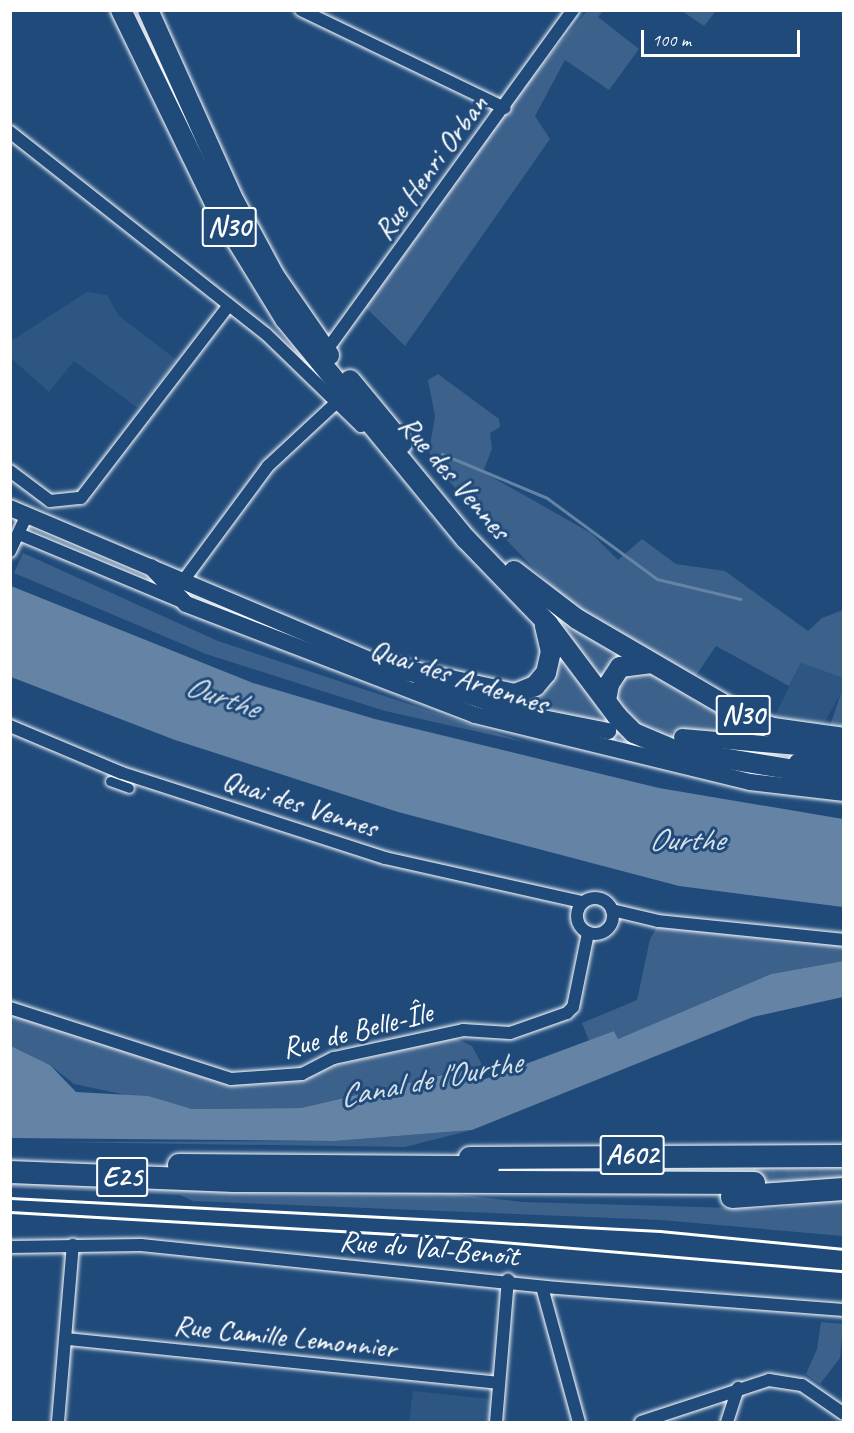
<!DOCTYPE html>
<html>
<head>
<meta charset="utf-8">
<style>
  body { margin:0 }
  #map { position:relative; width:854px; height:1433px; overflow:hidden; background:#1f4a7a; font-family:Caveat,sans-serif }
  div>[style] { position:absolute }
  .built>* { inset:0; background:#2e5683 }
  .green>* { inset:0; background:#3c618b }
  .water>* { inset:0; background:#6583a4 }
  .stream>* { height:3px; margin:-1.5px; padding:0 1.5px; transform-origin:1.5px; border-radius:1.5px; background:#6583a4 }
  .secondary-tunnel>* { height:16px; margin-top:-8px; transform-origin:0; background:repeating-linear-gradient(90deg,#41658e 0 16px,transparent 0 24px) }
  .motorway-tunnel>* { height:22px; margin-top:-11px; transform-origin:0; background:repeating-linear-gradient(90deg,#41658e 0 22px,transparent 0 33px) }
  .roads { filter:drop-shadow(0 0 2px #fff) drop-shadow(0 0 2px #fff) }
  .pedestrian>* { height:9px; margin:-4.5px; padding:0 4.5px; transform-origin:4.5px; border-radius:4.5px; background:#1f4a7a }
  .minor>* { height:12px; margin:-6px; padding:0 6px; transform-origin:6px; border-radius:6px; background:#1f4a7a }
  .minor>.ring { margin:-6px; padding:0; box-sizing:content-box; background:none; border:12px solid #1f4a7a; border-radius:50% }
  .secondary>* { height:16px; margin:-8px; padding:0 8px; transform-origin:8px; border-radius:8px; background:#1f4a7a }
  .primary>* { height:20px; margin:-10px; padding:0 10px; transform-origin:10px; border-radius:10px; background:#1f4a7a }
  .motorway>* { height:22px; margin:-11px; padding:0 11px; transform-origin:11px; border-radius:11px; background:#1f4a7a }
  .rail>* { height:3px; margin:-1.5px; padding:0 1.5px; transform-origin:1.5px; border-radius:1.5px; background:#fff }
  span { translate:-50% -50%; white-space:nowrap; text-align:center; line-height:1.15; -webkit-text-stroke:6px #1f4a7a; paint-order:stroke }
  .shield-label span { padding:2px 4px; background:#1f4a7a; border:2px solid; border-radius:4px; -webkit-text-stroke-width:0 }
  .shield-label { font-size:28px; color:#fff; font-weight:700 }
  .street-label { font-size:30px; color:#fff }
  .water-label { font-size:32px; color:#d8e0e8; font-style:italic }
  .frame { position:absolute; inset:0; border:12px solid #fff; pointer-events:none }
  .scale { position:absolute; left:641px; top:30px; width:159px; height:27px; box-sizing:border-box; border:3px solid #fff; border-top:0; padding-left:8px; font-size:18px; line-height:21px; white-space:nowrap; color:#fff; -webkit-text-stroke:4px #1f4a7a; paint-order:stroke }
</style>
</head>
<body>
<div id="map">
  <div class="built">
    <i style="clip-path:polygon(87px 292px,107px 295px,119px 316px,177px 360px,138px 408px,74px 361px,49px 392px,11px 358px,11px 341px)"></i>
    <i style="clip-path:polygon(801px 663px,843px 678px,843px 689px,822px 727px,773px 719px)"></i>
    <i style="clip-path:polygon(413px 1391px,491px 1399px,489px 1422px,409px 1422px)"></i>
  </div>
  <div class="green">
    <i style="clip-path:polygon(129px 11px,143px 11px,249px 252px)"></i>
    <i style="clip-path:polygon(587px 11px,603px 11px,598px 17px,639px 49px,609px 90px,565px 60px,535px 116px,550px 139px,405px 346px,362px 304px,506px 108px)"></i>
    <i style="clip-path:polygon(682px 11px,716px 11px,704px 26px)"></i>
    <i style="clip-path:polygon(438px 374px,499px 419px,500px 427px,490px 433px,492px 449px,483px 472px,591px 533px,618px 560px,642px 539px,676px 564px,725px 571px,808px 631px,822px 618px,843px 610px,843px 678px,801px 663px,789px 686px,716px 646px,687px 689px,735px 717px,731px 738px,638px 728px,608px 700px,599px 724px,494px 699px,517px 698px,568px 634px,555px 618px,566px 621px,561px 596px,434px 466px,429px 451px,435px 416px,428px 380px)"></i>
    <i style="clip-path:polygon(23px 553px,218px 641px,524px 742px,385px 711px,206px 654px,14px 573px)"></i>
    <i style="clip-path:polygon(843px 689px,843px 727px,830px 726px,840px 696px)"></i>
    <i style="clip-path:polygon(659px 923px,843px 942px,843px 961px,771px 974px,618px 1039px,614px 1031px,589px 1041px,582px 1023px,637px 1000px,650px 939px)"></i>
    <i style="clip-path:polygon(10px 1012px,231px 1083px,304px 1080px,335px 1065px,455px 1038px,472px 1046px,482px 1065px,301px 1108px,192px 1109px,74px 1084px,50px 1065px,11px 1046px)"></i>
    <i style="clip-path:polygon(472px 1130px,405px 1147px,50px 1142px,335px 1141px)"></i>
    <i style="clip-path:polygon(768px 1160px,843px 1160px,843px 1185px,768px 1192px)"></i>
    <i style="clip-path:polygon(11px 1183px,445px 1193px,523px 1202px,775px 1209px,843px 1196px,843px 1236px,661px 1220px,193px 1201px,180px 1195px,11px 1188px)"></i>
    <i style="clip-path:polygon(821px 1322px,843px 1324px,840px 1358px,820px 1384px,806px 1374px,817px 1349px)"></i>
  </div>
  <div class="water">
    <i style="clip-path:polygon(11px 586px,253px 683px,375px 719px,659px 788px,843px 819px,843px 907px,679px 886px,398px 812px,175px 740px,11px 677px)"></i>
    <i style="clip-path:polygon(843px 961px,843px 997px,753px 1017px,472px 1130px,335px 1141px,11px 1138px,11px 1046px,50px 1065px,76px 1092px,148px 1096px,192px 1109px,301px 1108px,472px 1068px,477px 1082px,614px 1031px,618px 1039px,771px 974px)"></i>
  </div>
  <div class="stream">
    <i style="left:442px;top:454px;width:114px;rotate:22.7deg"></i>
    <i style="left:547px;top:498px;width:137px;rotate:36.4deg"></i>
    <i style="left:657px;top:579px;width:86px;rotate:13.4deg"></i>
  </div>
  <div class="secondary-tunnel">
    <i style="left:608px;top:731px;width:74px;rotate:4.6deg"></i>
  </div>
  <div class="motorway-tunnel">
    <i style="left:753px;top:1170px;width:91px"></i>
  </div>
  <div class="roads">
    <div class="pedestrian">
      <i style="left:110px;top:781px;width:20px;rotate:20deg"></i>
    </div>
    <div class="minor">
      <i style="left:301px;top:10px;width:226px;rotate:25.7deg"></i>
      <i style="left:10px;top:132px;width:326px;rotate:38.3deg"></i>
      <i style="left:266px;top:334px;width:132px;rotate:44.1deg"></i>
      <i style="left:361px;top:426px;width:8px;rotate:-14deg"></i>
      <i style="left:326px;top:351px;width:421px;rotate:-54.1deg"></i>
      <i style="left:10px;top:471px;width:50px;rotate:36.9deg"></i>
      <i style="left:50px;top:501px;width:31px;rotate:-6deg"></i>
      <i style="left:81px;top:498px;width:243px;rotate:-52.5deg"></i>
      <i style="left:19px;top:534px;width:174px;rotate:22.6deg"></i>
      <i style="left:10px;top:551px;width:40px;rotate:-65deg"></i>
      <i style="left:183px;top:581px;width:143px;rotate:-53.5deg"></i>
      <i style="left:268px;top:466px;width:96px;rotate:-42.9deg"></i>
      <i style="left:10px;top:726px;width:121px;rotate:22.8deg"></i>
      <i style="left:122px;top:773px;width:276px;rotate:17.9deg"></i>
      <i style="left:385px;top:858px;width:202px;rotate:12.6deg"></i>
      <i class="ring" style="left:577px;top:898px;width:24px;height:24px"></i>
      <i style="left:612px;top:910px;width:47px;rotate:13.4deg"></i>
      <i style="left:658px;top:921px;width:187px;rotate:5.8deg"></i>
      <i style="left:10px;top:1008px;width:232px;rotate:17.8deg"></i>
      <i style="left:231px;top:1079px;width:71px;rotate:-4deg"></i>
      <i style="left:302px;top:1074px;width:36px;rotate:-27deg"></i>
      <i style="left:334px;top:1058px;width:132px;rotate:-12.2deg"></i>
      <i style="left:463px;top:1030px;width:47px;rotate:3.7deg"></i>
      <i style="left:510px;top:1033px;width:60px;rotate:-19.3deg"></i>
      <i style="left:567px;top:1013px;width:8px;rotate:-45deg"></i>
      <i style="left:573px;top:1007px;width:76px;rotate:-78.5deg"></i>
      <i style="left:10px;top:1247px;width:131px;rotate:-0.9deg"></i>
      <i style="left:141px;top:1245px;width:418px;rotate:5.9deg"></i>
      <i style="left:557px;top:1288px;width:288px;rotate:4.4deg"></i>
      <i style="left:542px;top:1287px;width:140px;rotate:74.7deg"></i>
      <i style="left:67px;top:1339px;width:434px;rotate:5.8deg"></i>
      <i style="left:58px;top:1422px;width:178px;rotate:-85.2deg"></i>
      <i style="left:496px;top:1422px;width:143px;rotate:-85.2deg"></i>
      <i style="left:641px;top:1422px;width:135px;rotate:-18.2deg"></i>
      <i style="left:769px;top:1380px;width:33px;rotate:9deg"></i>
      <i style="left:802px;top:1385px;width:51px;rotate:34.6deg"></i>
      <i style="left:727px;top:1422px;width:36px;rotate:-72deg"></i>
    </div>
    <div class="secondary">
      <i style="left:10px;top:508px;width:410px;rotate:22.9deg"></i>
      <i style="left:151px;top:567px;width:51px;rotate:46.6deg"></i>
      <i style="left:186px;top:604px;width:310px;rotate:21deg"></i>
      <i style="left:475px;top:715px;width:283px;rotate:13.7deg"></i>
      <i style="left:750px;top:782px;width:95px;rotate:6.7deg"></i>
      <i style="left:421px;top:680px;width:108px;rotate:18.4deg"></i>
      <i style="left:523px;top:714px;width:87px;rotate:11.3deg"></i>
      <i style="left:682px;top:737px;width:163px;rotate:4.9deg"></i>
      <i style="left:797px;top:762px;width:47px;rotate:4.9deg"></i>
    </div>
    <div class="primary">
      <i style="left:121px;top:10px;width:220px;rotate:64.1deg"></i>
      <i style="left:217px;top:208px;width:130px;rotate:58.5deg"></i>
      <i style="left:285px;top:319px;width:285px;rotate:50.6deg"></i>
      <i style="left:466px;top:539px;width:118px;rotate:46deg"></i>
      <i style="left:548px;top:624px;width:115px;rotate:53.1deg"></i>
      <i style="left:617px;top:716px;width:24px;rotate:45deg"></i>
      <i style="left:634px;top:733px;width:43px;rotate:23deg"></i>
      <i style="left:674px;top:750px;width:172px;rotate:9.4deg"></i>
      <i style="left:148px;top:10px;width:209px;rotate:65.8deg"></i>
      <i style="left:234px;top:201px;width:86px;rotate:61.7deg"></i>
      <i style="left:275px;top:277px;width:95px;rotate:55.3deg"></i>
      <i style="left:350px;top:380px;width:82px;rotate:50.5deg"></i>
      <i style="left:514px;top:571px;width:79px;rotate:37.3deg"></i>
      <i style="left:577px;top:619px;width:197px;rotate:30.2deg"></i>
      <i style="left:747px;top:718px;width:28px;rotate:21deg"></i>
      <i style="left:773px;top:728px;width:72px;rotate:8deg"></i>
      <i style="left:377px;top:664px;width:141px;rotate:12.3deg"></i>
      <i style="left:515px;top:694px;width:22px;rotate:-22deg"></i>
      <i style="left:535px;top:686px;width:17px;rotate:-50deg"></i>
      <i style="left:546px;top:673px;width:22px;rotate:-77deg"></i>
      <i style="left:551px;top:652px;width:28px;rotate:-103deg"></i>
      <i style="left:606px;top:700px;width:16px;rotate:-79deg"></i>
      <i style="left:609px;top:684px;width:20px;rotate:-57deg"></i>
      <i style="left:620px;top:667px;width:32px;rotate:-7deg"></i>
    </div>
    <div class="motorway">
      <i style="left:470px;top:1158px;width:374px;rotate:-0.3deg"></i>
      <i style="left:179px;top:1165px;width:309px;rotate:0.4deg"></i>
      <i style="left:10px;top:1172px;width:224px;rotate:2.3deg"></i>
      <i style="left:234px;top:1181px;width:520px;rotate:0.22deg"></i>
      <i style="left:732px;top:1197px;width:112px;rotate:-4.1deg"></i>
    </div>
  </div>
  <div class="rail">
    <i style="left:10px;top:1198px;width:651px;rotate:2.91deg"></i>
    <i style="left:660px;top:1231px;width:185px;rotate:5.6deg"></i>
    <i style="left:10px;top:1212px;width:435px;rotate:3.3deg"></i>
    <i style="left:444px;top:1237px;width:401px;rotate:4.9deg"></i>
  </div>
  <div class="shield-label">
    <span style="left:229px;top:227px">N30</span>
    <span style="left:743px;top:715px">N30</span>
    <span style="left:632px;top:1155px">A602</span>
    <span style="left:122px;top:1177px">E25</span>
  </div>
  <div class="street-label">
    <span style="left:430px;top:167px;rotate:-54deg">Rue Henri Orban</span>
    <span style="left:455px;top:477px;rotate:49deg">Rue des Vennes</span>
    <span style="left:459px;top:676px;rotate:18deg">Quai des Ardennes</span>
    <span style="left:300px;top:803px;rotate:18deg">Quai des Vennes</span>
    <span style="left:357px;top:1030px;rotate:-14deg">Rue de Belle-Île</span>
    <span style="left:429px;top:1248px;rotate:5deg">Rue du Val-Benoît</span>
    <span style="left:285px;top:1336px;rotate:6deg">Rue Camille Lemonnier</span>
  </div>
  <div class="water-label">
    <span style="left:222px;top:697px;rotate:19deg">Ourthe</span>
    <span style="left:686px;top:840px">Ourthe</span>
    <span style="left:430px;top:1080px;rotate:-11deg">Canal de l'Ourthe</span>
  </div>
  <div class="frame"></div>
  <div class="scale">100 m</div>
</div>
</body>
</html>
